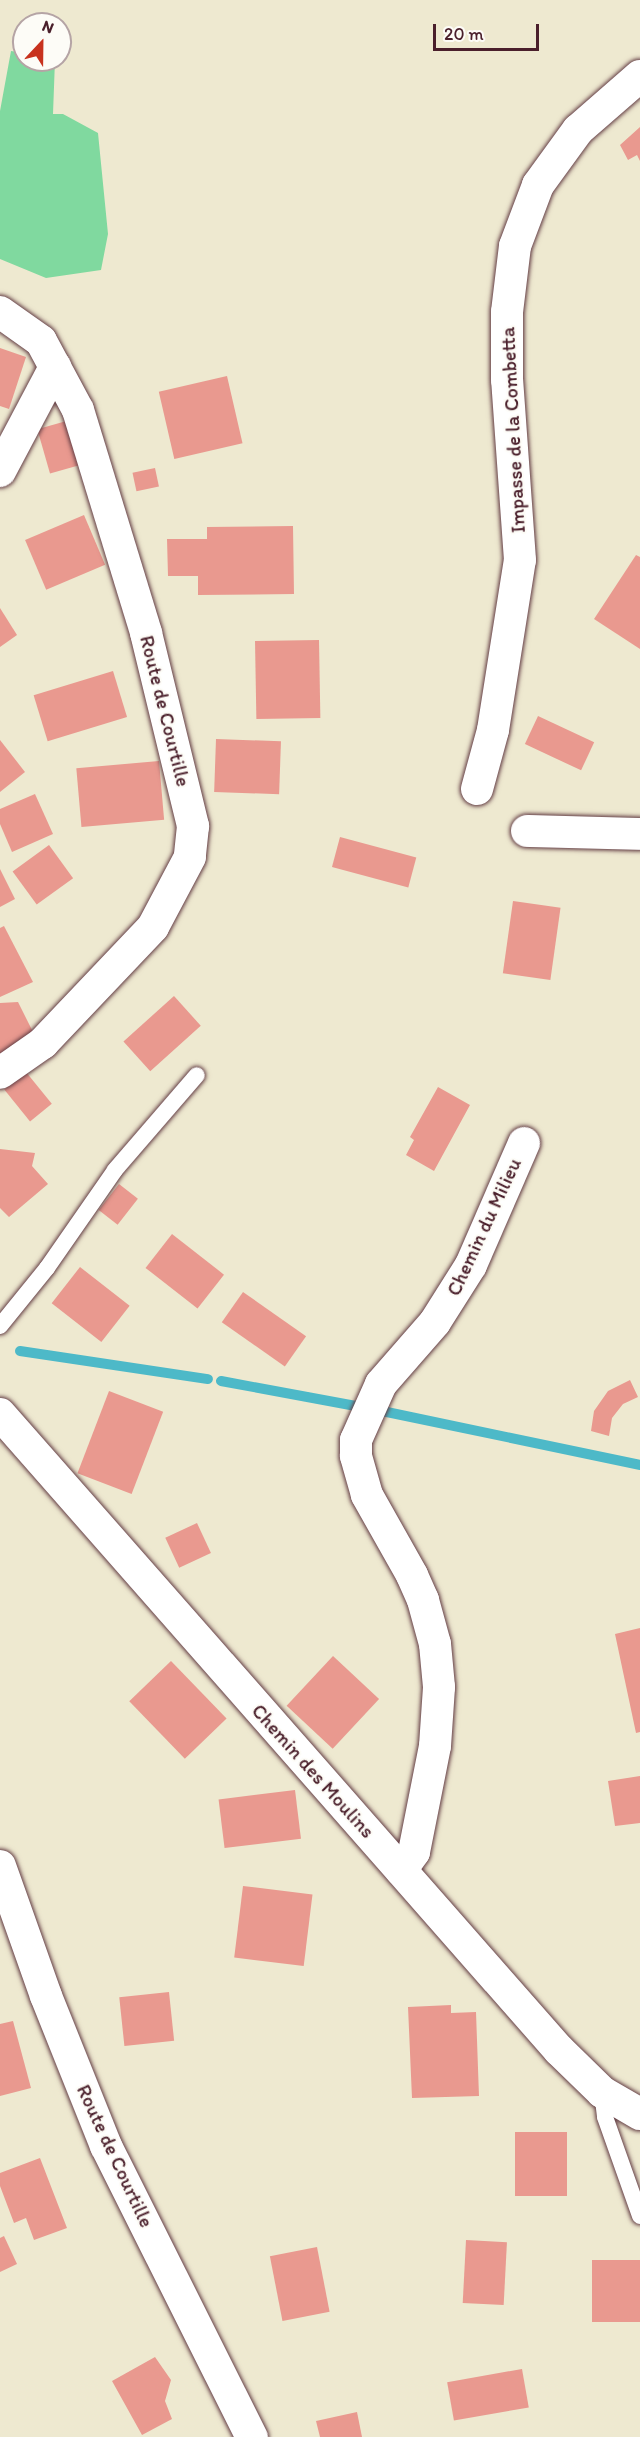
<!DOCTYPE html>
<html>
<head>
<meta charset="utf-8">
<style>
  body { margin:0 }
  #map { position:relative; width:640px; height:2437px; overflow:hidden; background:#eee9d0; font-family:Itim,sans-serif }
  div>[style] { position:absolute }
  .green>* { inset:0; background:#80d99f }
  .stream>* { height:10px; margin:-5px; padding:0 5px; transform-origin:5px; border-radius:5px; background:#4db9c8 }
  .building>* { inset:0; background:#e9998f; transform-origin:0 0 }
  .roads { filter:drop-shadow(0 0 2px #633d44) drop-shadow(0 0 2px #633d44) }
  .service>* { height:16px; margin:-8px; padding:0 8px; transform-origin:8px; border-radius:8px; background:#fff }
  .minor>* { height:32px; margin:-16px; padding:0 16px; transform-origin:16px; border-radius:16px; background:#fff }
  span { translate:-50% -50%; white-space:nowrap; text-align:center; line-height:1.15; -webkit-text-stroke:4.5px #fdfcf7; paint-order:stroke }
  .street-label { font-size:20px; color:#4a1f2b }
  .north { position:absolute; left:12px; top:12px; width:60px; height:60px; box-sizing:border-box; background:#fdfcf7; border:2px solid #b5a4a5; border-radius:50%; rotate:22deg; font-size:16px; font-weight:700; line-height:24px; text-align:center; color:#4a1f2b }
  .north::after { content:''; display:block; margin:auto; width:21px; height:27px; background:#c8321e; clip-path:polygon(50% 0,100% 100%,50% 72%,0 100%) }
  .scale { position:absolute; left:433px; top:24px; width:106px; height:27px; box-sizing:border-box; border:3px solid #4a1f2b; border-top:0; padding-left:8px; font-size:18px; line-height:21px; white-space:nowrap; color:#4a1f2b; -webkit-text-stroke:4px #fdfcf7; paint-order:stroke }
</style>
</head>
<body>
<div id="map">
  <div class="green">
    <i style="clip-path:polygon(11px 51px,24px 53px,24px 60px,55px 60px,53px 114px,63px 114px,98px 133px,108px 234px,101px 270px,46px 278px,0 259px,0 111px)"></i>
  </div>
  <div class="stream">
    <i style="left:20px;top:1351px;width:190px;rotate:8.5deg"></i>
    <i style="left:221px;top:1381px;width:137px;rotate:10.5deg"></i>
    <i style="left:382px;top:1411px;width:264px;rotate:11.8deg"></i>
  </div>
  <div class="building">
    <i style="clip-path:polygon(640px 127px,640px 161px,637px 155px,628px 160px,620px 145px)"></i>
    <i style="clip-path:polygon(0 348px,26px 357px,9px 409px,0 406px)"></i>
    <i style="left:227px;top:376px;width:69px;height:70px;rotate:77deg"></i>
    <i style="left:70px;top:420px;width:46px;height:34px;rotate:74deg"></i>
    <i style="left:155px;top:468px;width:19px;height:23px;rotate:78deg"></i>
    <i style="left:84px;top:515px;width:54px;height:64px;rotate:67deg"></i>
    <i style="clip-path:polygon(293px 526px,294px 594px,198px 595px,198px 576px,168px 576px,167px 539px,207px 539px,207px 527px)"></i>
    <i style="clip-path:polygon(636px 555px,640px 557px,640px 649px,594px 619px)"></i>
    <i style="clip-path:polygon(0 608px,17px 635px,0 647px)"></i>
    <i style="left:319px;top:640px;width:78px;height:64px;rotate:89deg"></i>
    <i style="left:113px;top:671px;width:48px;height:83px;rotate:73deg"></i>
    <i style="left:538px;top:716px;width:62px;height:31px;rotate:25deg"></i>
    <i style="left:216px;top:739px;width:65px;height:53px;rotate:2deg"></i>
    <i style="clip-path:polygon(0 740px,25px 772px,0 792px)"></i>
    <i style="left:159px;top:761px;width:59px;height:83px;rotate:85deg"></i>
    <i style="clip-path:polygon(35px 794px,53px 834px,12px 852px,0 824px,0 809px)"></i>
    <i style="left:340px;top:837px;width:79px;height:31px;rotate:15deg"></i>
    <i style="left:49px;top:845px;width:41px;height:45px;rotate:54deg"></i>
    <i style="clip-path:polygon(0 869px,15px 899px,0 907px)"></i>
    <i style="left:513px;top:901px;width:48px;height:73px;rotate:8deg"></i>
    <i style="clip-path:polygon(4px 926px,33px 982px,0 997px,0 928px)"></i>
    <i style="left:174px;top:996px;width:40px;height:68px;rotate:48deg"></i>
    <i style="clip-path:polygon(18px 1002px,36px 1038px,0 1055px,0 1003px)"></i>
    <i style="left:26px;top:1072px;width:41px;height:28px;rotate:51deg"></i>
    <i style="clip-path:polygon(438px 1087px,470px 1105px,434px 1171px,406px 1155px,414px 1140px,410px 1137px)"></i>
    <i style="clip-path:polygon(0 1149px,35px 1153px,32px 1166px,48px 1184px,9px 1217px,0 1208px)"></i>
    <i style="left:119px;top:1184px;width:24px;height:33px;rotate:38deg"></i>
    <i style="left:172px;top:1234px;width:66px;height:43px;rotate:38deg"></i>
    <i style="left:80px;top:1267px;width:63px;height:46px;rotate:38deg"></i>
    <i style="left:243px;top:1292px;width:77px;height:37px;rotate:35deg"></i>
    <i style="clip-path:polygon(630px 1380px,638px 1397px,623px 1404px,612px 1418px,609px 1436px,591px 1431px,594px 1411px,608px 1391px)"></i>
    <i style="left:109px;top:1391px;width:58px;height:88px;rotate:21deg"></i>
    <i style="left:197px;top:1523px;width:33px;height:35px;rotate:65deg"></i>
    <i style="clip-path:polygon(640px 1628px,640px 1732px,636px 1733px,615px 1634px)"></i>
    <i style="left:333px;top:1656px;width:63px;height:68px;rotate:43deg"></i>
    <i style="left:171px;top:1661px;width:80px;height:58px;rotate:46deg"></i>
    <i style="clip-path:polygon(640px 1776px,640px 1823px,615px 1826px,608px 1781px)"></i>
    <i style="left:295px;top:1790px;width:49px;height:77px;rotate:83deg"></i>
    <i style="left:243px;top:1886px;width:70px;height:72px;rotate:7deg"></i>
    <i style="left:169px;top:1992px;width:49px;height:50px;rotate:84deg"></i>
    <i style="clip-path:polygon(451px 2005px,451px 2013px,476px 2012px,479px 2096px,412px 2098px,408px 2007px)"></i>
    <i style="clip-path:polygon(13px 2021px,31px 2088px,0 2096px,0 2024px)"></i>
    <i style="left:515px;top:2132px;width:52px;height:64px"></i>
    <i style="clip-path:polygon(40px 2158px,67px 2228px,34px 2240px,26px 2218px,14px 2223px,0 2186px,0 2173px)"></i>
    <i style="clip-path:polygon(4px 2236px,17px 2264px,0 2272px,0 2238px)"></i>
    <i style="left:466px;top:2240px;width:41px;height:63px;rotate:3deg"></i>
    <i style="left:317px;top:2247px;width:66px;height:48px;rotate:79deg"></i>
    <i style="left:592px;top:2260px;width:48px;height:62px"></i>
    <i style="clip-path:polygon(155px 2357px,171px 2380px,165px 2401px,172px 2419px,142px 2435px,112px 2381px)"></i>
    <i style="left:522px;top:2369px;width:39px;height:76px;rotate:80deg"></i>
    <i style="clip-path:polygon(357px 2412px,362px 2437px,320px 2437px,316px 2421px)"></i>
  </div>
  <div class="roads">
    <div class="service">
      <i style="left:0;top:1326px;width:75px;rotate:-51deg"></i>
      <i style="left:47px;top:1268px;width:119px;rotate:-55.2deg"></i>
      <i style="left:115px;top:1170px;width:125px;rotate:-49.2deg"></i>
      <i style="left:602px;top:2092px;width:25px;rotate:83deg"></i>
      <i style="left:605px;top:2117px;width:105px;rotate:70.5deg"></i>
    </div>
    <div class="minor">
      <i style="left:0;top:312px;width:50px;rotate:35.3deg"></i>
      <i style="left:41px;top:341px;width:78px;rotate:61.8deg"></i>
      <i style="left:78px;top:410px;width:233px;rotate:73deg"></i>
      <i style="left:146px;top:633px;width:199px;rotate:76.3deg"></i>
      <i style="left:193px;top:826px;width:31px;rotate:96deg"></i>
      <i style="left:190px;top:857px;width:79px;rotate:117.9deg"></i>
      <i style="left:153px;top:927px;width:160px;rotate:133.5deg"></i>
      <i style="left:43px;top:1043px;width:52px;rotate:145.1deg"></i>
      <i style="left:0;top:471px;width:118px;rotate:-62.1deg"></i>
      <i style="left:477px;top:789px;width:61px;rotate:-74.8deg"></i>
      <i style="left:493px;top:730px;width:172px;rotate:-81deg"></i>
      <i style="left:520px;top:560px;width:180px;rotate:-94.1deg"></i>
      <i style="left:507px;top:380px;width:68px;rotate:-90deg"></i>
      <i style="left:507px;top:312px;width:66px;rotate:-83.1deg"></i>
      <i style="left:515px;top:246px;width:65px;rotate:-69.3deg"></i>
      <i style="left:538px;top:185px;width:68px;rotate:-54deg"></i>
      <i style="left:578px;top:130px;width:82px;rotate:-41.1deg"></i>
      <i style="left:527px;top:831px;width:113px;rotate:1.5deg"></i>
      <i style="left:0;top:1414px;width:847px;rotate:48.69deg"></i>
      <i style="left:559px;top:2050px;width:60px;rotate:44.3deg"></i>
      <i style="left:602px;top:2092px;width:44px;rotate:30.1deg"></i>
      <i style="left:0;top:1866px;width:138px;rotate:70.5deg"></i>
      <i style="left:46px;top:1996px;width:162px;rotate:68.2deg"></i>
      <i style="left:106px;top:2146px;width:326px;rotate:63.4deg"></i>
      <i style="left:401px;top:1870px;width:22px;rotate:-54deg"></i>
      <i style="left:414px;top:1852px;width:108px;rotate:-78.8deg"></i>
      <i style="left:435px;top:1746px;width:59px;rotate:-86.1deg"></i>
      <i style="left:439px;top:1687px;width:43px;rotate:-95.3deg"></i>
      <i style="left:435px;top:1644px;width:46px;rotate:-105.3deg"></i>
      <i style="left:423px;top:1600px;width:27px;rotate:-114deg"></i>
      <i style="left:412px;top:1575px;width:92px;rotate:-119.4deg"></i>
      <i style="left:367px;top:1495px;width:41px;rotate:-105.8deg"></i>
      <i style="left:356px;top:1456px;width:16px;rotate:-90deg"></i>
      <i style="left:356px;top:1440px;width:61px;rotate:-65.9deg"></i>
      <i style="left:381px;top:1384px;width:82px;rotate:-48.9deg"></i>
      <i style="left:435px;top:1322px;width:67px;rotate:-57.7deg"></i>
      <i style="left:471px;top:1265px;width:133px;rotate:-66.5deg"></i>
    </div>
  </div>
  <div class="street-label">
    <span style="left:513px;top:430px;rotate:-93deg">Impasse de la Combetta</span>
    <span style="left:165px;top:711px;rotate:76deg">Route de Courtille</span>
    <span style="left:484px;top:1227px;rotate:-65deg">Chemin du Milieu</span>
    <span style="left:313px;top:1771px;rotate:48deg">Chemin des Moulins</span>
    <span style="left:115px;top:2156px;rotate:65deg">Route de Courtille</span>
  </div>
  <div class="north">N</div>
  <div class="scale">20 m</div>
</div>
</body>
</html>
